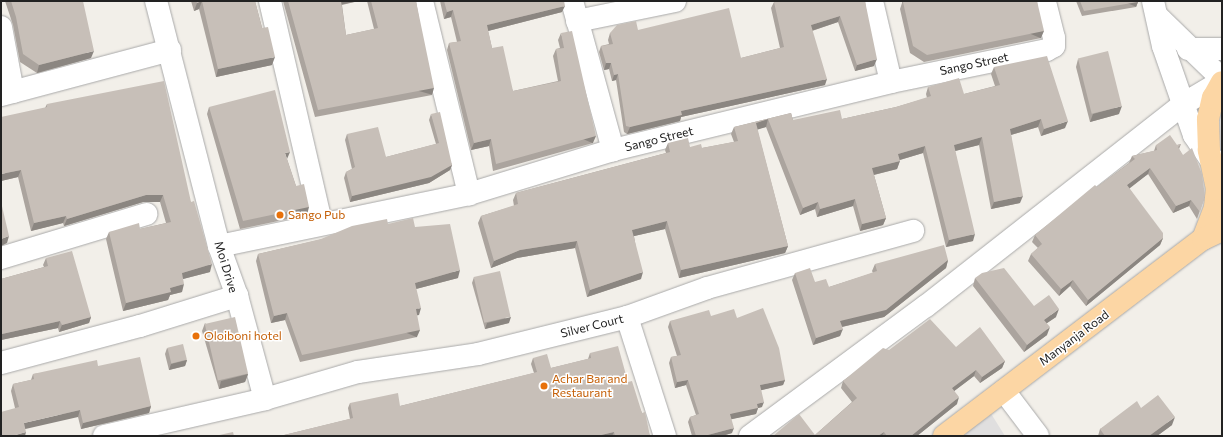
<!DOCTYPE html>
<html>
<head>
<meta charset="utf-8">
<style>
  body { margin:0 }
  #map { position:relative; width:1223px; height:437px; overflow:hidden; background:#f2efe9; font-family:Commissioner,sans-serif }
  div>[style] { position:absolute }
  .residential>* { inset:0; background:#e0dfdf }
  .roads { filter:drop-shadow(0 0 1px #a9a9a9) drop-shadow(0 0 1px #a9a9a9) }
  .minor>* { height:22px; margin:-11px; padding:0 11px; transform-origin:11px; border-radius:11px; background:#fff }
  .major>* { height:22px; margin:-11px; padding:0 11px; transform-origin:11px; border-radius:11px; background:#fcd6a4 }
  .wall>* { inset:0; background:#aba49e }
  .shaded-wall>* { inset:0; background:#8b8681; transform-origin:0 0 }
  .building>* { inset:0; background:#c7bfb8; transform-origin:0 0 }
  .dots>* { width:11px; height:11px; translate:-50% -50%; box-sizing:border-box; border:2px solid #fff; border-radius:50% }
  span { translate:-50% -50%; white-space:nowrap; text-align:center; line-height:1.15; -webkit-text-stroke:3px #fff; paint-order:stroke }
  .street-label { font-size:12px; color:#222 }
  .food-label { font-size:12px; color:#c56008 }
  .left { translate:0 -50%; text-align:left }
  .frame { position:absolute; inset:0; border:2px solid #222; pointer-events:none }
</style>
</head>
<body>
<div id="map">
  <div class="residential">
    <i style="clip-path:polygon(985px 404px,1005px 436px,944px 436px)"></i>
  </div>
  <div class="roads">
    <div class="minor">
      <i style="left:270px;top:1px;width:227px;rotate:77deg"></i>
      <i style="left:422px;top:1px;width:199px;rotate:76.3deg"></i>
      <i style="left:572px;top:1px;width:155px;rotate:74.6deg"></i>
      <i style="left:872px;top:1px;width:83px;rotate:76.8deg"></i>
      <i style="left:1153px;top:1px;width:46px;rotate:77.5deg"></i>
      <i style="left:1163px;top:46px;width:94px;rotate:70.8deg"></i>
      <i style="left:1194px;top:135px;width:32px;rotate:56deg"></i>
      <i style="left:1212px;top:162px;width:5px;rotate:-11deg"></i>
      <i style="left:1158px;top:17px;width:89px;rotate:44.1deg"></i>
      <i style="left:577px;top:21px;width:100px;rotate:-11.5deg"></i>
      <i style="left:1px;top:27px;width:66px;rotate:79.5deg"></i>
      <i style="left:1188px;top:49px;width:34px"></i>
      <i style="left:1px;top:95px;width:175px;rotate:-14.9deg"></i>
      <i style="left:219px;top:246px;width:255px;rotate:-11.7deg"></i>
      <i style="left:469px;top:194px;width:151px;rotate:-17deg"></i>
      <i style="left:613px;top:150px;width:286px;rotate:-13.7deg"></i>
      <i style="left:891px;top:82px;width:159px;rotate:-11.6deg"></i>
      <i style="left:1047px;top:50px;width:8px;rotate:-30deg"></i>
      <i style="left:1054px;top:46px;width:8px;rotate:-90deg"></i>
      <i style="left:1054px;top:38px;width:38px;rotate:-104deg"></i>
      <i style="left:1px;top:258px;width:152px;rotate:-16.8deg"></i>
      <i style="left:627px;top:317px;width:125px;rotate:72.3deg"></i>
      <i style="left:1px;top:363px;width:144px;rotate:-14.9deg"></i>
      <i style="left:140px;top:326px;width:102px;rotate:-17.2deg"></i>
      <i style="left:237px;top:296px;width:53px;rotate:-109.8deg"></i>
      <i style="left:219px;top:246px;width:253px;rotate:-104.4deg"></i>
      <i style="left:1004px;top:391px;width:56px;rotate:52.9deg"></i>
      <i style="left:265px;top:399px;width:97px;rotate:-16.2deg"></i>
      <i style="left:358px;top:372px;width:121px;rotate:-8.5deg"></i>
      <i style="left:478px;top:354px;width:154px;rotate:-13.9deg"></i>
      <i style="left:627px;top:317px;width:85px;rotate:-19.9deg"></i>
      <i style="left:707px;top:288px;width:214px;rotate:-15.5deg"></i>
      <i style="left:104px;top:436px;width:165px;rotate:-12.9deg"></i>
      <i style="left:265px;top:399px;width:107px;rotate:-105.2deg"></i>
      <i style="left:750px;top:436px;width:219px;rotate:-36.5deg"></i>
      <i style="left:926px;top:306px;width:329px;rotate:-38.1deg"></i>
      <i style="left:1185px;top:103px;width:43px;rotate:-30.7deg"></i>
    </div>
    <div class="major">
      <i style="left:1203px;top:239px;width:34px;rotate:-69deg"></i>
      <i style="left:1215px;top:207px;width:18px;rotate:-84deg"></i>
      <i style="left:1217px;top:189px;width:40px;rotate:-102deg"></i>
      <i style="left:1209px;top:150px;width:31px;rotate:-92deg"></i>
      <i style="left:1208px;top:119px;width:22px;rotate:-77deg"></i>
      <i style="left:1213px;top:98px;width:18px;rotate:-61deg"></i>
      <i style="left:944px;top:436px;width:325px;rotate:-37.3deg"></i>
      <i style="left:1203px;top:239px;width:21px;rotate:-25deg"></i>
    </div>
  </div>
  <div class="wall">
    <i style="clip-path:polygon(5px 1px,41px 1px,91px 58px,37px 73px,20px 62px,13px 25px)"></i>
    <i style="clip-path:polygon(191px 1px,255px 1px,272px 65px,216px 77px,199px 9px,194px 11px)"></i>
    <i style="clip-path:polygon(283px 1px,359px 1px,342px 5px,346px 35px,374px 29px,367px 1px,416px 1px,432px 95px,315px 117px)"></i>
    <i style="clip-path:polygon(440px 1px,564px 1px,562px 12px,488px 31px,492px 48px,513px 91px,558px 81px,553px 56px,556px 49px,560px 48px,558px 40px,561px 33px,593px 143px,493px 171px,489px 146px,471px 150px,447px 50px,449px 43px,457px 42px,451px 17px,444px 19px)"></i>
    <i style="clip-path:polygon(865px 1px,874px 66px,855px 71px,838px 22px,812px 31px,825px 85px,681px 117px,680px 121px,627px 134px,624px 132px,616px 80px,612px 81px,609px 69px,604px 70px,599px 52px,601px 46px,609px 44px,608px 40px,610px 33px,638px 30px,741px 58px,780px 48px,771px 8px,774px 2px)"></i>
    <i style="clip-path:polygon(902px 1px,1037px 1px,1041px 38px,924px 62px,910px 53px,900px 9px,902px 3px)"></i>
    <i style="clip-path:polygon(1076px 1px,1138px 1px,1138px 2px,1136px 7px,1082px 16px)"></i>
    <i style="clip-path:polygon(1078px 59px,1119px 114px,1090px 122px,1076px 67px)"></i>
    <i style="clip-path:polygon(994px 67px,1065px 128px,1041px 136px,1038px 127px,1011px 135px,1020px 203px,991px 209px,979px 145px,955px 151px,973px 241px,946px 247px,923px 153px,900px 160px,897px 169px,874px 175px,886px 218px,883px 225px,860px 231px,853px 206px,817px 217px,815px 209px,800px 215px,766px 127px,757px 129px,788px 246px,785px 253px,679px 278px,665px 229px,634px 236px,641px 279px,587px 297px,575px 248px,517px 258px,491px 268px,478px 223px,481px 216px,514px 206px,513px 200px,516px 193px,666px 153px,665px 150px,668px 143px,690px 147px,702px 148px,734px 142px,731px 134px,734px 127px,791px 113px,793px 120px,842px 119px,896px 107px,927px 98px,926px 94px,928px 87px,964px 94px,995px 86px,991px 74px)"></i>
    <i style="clip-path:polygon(47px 104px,191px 202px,210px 272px,183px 279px,182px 292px,170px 295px,168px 300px,123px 311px,106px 239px,109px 232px,140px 229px,166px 223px,160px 202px,143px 202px,64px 226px,63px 223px,31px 231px,18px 177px,1px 181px,45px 108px)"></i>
    <i style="clip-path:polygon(209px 107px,287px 159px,296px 186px,307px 215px,240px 229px,207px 114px)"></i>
    <i style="clip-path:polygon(431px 114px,452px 165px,450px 170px,429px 183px,350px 202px,344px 178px,346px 172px,352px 169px,345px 140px,347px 134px,386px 157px,436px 144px,429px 120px)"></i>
    <i style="clip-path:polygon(1181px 144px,1179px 149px,1205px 196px,1197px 219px,1189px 206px,1173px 213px,1148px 174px,1129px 188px,1163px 238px,1160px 245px,1086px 306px,1070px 286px,1059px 296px,1028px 261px,1031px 254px,1038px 248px,1032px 242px,1035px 235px,1097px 187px,1129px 163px,1132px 156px,1154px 151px,1156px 145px,1177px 145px)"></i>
    <i style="clip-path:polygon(388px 224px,415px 227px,458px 278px,416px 289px,419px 315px,417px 315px,417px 337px,300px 362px,285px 320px,271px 323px,256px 261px,258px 254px)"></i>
    <i style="clip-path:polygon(46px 258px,91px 317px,89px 323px,59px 332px,58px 328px,1px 340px,1px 279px,44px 267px,43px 265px)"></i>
    <i style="clip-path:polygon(948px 260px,946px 268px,884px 317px,842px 327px,840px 336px,813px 345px,792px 280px,795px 273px,815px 282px,829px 287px,873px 273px,872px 271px,875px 264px)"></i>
    <i style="clip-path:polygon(474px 277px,509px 323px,485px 329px,472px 283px)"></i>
    <i style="clip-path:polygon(975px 278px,1056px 317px,1047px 323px,1047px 335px,1024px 352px,973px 286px)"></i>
    <i style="clip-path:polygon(711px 316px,737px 318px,785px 380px,783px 385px,761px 390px,762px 407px,758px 408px,756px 414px,731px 419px,732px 433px,722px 436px,692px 436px,688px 422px,690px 417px,696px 415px,686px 385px,675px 388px,669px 363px,671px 357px,677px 356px,668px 327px,670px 321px)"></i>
    <i style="clip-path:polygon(205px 323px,248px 374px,245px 382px,219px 389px,202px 331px)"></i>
    <i style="clip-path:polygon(956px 347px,1005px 361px,1002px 368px,980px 383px,974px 376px,954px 391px,957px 404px,917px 436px,773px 436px,815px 435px,852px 402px,841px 388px,843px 381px,889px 350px)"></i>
    <i style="clip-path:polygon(167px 348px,187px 360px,185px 366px,169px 370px,165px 354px)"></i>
    <i style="clip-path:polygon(590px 353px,628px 382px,642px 413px,650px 436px,280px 436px,350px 419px,348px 408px,350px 403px,400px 406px,534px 373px,531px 364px,533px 358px,551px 368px,588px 359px)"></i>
    <i style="clip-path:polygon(98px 366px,151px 406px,149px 413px,81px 429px,78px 417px,15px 408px,11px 391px,13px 384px,31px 380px,33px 374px)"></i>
    <i style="clip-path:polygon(1141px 408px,1172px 425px,1157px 436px,1098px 436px,1100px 429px)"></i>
  </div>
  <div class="shaded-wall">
    <i style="clip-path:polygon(202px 1px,199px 9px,194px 11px,197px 3px)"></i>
    <i style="clip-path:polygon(340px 1px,359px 1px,339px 5px)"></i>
    <i style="left:1138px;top:2px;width:5px;height:55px;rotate:112deg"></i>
    <i style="clip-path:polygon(565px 6px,562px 12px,484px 32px,487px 25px)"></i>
    <i style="clip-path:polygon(453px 10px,451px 17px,444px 19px,447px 12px)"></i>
    <i style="clip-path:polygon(840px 16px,838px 22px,808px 32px,811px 25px)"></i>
    <i style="left:1044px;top:31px;width:8px;height:119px;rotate:113deg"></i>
    <i style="clip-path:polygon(94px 51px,91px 58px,37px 73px,39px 65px)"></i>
    <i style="clip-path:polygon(275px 57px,272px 65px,216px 77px,218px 69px)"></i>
    <i style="clip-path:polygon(877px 59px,874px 66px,855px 71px,857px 65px)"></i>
    <i style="clip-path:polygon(606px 63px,611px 63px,609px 69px,604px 70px)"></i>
    <i style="clip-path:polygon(618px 74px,616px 80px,612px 81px,614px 75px)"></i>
    <i style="clip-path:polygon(827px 79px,825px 85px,681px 117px,680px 121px,627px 134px,630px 127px,681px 111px)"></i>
    <i style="left:434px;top:88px;width:7px;height:118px;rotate:106deg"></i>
    <i style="clip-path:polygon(1122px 106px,1119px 114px,1090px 122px,1093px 114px)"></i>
    <i style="clip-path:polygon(768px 119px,766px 127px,753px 131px,756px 123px)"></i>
    <i style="clip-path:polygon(1041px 119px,1038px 127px,1007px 136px,1010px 129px)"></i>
    <i style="clip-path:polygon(1068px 121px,1065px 128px,1041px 136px,1044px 129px)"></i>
    <i style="left:596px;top:136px;width:8px;height:104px;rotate:113deg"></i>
    <i style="clip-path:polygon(982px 137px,979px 145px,951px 152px,954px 145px)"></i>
    <i style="clip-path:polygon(491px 139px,489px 146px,471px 150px,474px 143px)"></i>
    <i style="clip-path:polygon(925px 146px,923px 153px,896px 161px,898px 154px)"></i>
    <i style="clip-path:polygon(290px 152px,287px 159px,285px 153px)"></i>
    <i style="clip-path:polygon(900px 161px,897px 169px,869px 176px,872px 168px)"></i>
    <i style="clip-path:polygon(452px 165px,450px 170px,429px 183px,350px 202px,352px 196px)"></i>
    <i style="clip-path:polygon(1150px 168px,1148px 174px,1125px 192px,1127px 185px)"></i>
    <i style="clip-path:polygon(21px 170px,18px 177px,1px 181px,1px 174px)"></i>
    <i style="clip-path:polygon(146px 195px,163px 195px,160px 202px,143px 202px,64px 226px,67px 219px)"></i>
    <i style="clip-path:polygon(1023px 196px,1020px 203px,991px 209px,994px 202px)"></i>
    <i style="clip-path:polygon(855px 199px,853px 206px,817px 217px,820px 209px)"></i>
    <i style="clip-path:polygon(1191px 200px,1189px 206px,1173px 213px,1176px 206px)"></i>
    <i style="clip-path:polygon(818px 202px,815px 209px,800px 215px,803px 208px)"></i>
    <i style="left:309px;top:207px;width:8px;height:67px;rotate:104deg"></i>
    <i style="clip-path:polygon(66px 216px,63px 223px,31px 231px,34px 223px)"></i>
    <i style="clip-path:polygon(886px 218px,883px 225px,860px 231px,862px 224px)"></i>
    <i style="clip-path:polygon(667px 221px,665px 229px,630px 237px,632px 230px)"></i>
    <i style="clip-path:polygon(975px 234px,973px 241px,946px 247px,949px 240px)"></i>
    <i style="clip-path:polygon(9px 236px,7px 243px,1px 246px,1px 239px)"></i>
    <i style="clip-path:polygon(1163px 238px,1160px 245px,1086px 306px,1088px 300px)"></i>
    <i style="clip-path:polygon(577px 241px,575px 248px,517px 258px,491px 268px,494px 261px,520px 250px)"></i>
    <i style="clip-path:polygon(788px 246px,785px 253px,679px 278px,681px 270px)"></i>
    <i style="clip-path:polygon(948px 260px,946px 268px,884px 317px,837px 328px,840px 321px)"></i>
    <i style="clip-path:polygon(212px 264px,210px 272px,179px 280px,182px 273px)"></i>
    <i style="clip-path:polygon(460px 270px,458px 278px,412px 290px,415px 283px)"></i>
    <i style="clip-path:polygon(643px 272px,641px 279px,587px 297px,590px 290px)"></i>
    <i style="clip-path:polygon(1073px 280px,1070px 286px,1059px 296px,1061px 289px)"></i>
    <i style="clip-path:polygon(184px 284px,182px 292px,170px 295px,168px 300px,123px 311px,126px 303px,170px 288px)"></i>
    <i style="clip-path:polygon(421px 308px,419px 315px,414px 316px,416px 309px)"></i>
    <i style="clip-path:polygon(1059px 309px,1056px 317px,1041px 327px,1044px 320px)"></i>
    <i style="clip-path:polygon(287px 313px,285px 320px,271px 323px,274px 316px)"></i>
    <i style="clip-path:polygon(91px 317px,89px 323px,59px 332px,62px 325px)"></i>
    <i style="clip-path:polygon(511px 317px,509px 323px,485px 329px,487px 323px)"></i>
    <i style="clip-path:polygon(60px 321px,58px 328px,1px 340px,2px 334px)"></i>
    <i style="clip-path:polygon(1050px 327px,1047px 335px,1024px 352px,1027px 345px)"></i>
    <i style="clip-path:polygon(843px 329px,840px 336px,813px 345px,816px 338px)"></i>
    <i style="left:420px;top:330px;width:8px;height:121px;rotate:113deg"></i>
    <i style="clip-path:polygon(187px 360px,185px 366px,169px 370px,171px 364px)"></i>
    <i style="clip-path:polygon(1005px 361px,1002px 368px,980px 383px,982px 377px)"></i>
    <i style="clip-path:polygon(976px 370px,974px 376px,949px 395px,952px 388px)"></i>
    <i style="clip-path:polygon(248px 374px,245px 382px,219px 389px,221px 381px)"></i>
    <i style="clip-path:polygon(688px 380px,686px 385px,675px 388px,677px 382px)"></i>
    <i style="clip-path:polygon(785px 380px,783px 385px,758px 391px,760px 385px)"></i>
    <i style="clip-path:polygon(959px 397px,957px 404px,917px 436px,911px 436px)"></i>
    <i style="clip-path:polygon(764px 402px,762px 407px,758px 408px,756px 414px,728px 420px,730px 414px,757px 404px)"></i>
    <i style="clip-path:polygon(151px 406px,149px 413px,81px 429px,83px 423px)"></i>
    <i style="clip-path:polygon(80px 410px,78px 417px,21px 430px,24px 423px)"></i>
    <i style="clip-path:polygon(1175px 417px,1172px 425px,1157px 436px,1149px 436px)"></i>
    <i style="clip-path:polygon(734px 428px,732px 433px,722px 436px,704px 436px)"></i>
    <i style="clip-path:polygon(26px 432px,25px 436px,12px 436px)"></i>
    <i style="clip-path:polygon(614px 432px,612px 436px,597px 436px)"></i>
    <i style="clip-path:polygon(884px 432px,882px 436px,878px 436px)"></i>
  </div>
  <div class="building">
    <i style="clip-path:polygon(11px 1px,41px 1px,41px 2px,45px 1px,83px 1px,94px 51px,39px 65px,23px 54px,16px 17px)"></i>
    <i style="clip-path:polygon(196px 1px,255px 1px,262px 28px,268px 27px,275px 57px,218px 69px,202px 1px,197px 3px)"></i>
    <i style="clip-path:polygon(288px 1px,341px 1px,346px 35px,378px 28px,371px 1px,416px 1px,434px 88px,318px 110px)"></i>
    <i style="clip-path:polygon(444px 1px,564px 1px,565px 6px,487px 25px,492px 48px,503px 46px,513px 91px,561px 81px,556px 49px,564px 48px,561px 33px,572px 31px,596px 136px,496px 164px,491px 139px,474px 143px,449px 43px,461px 41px,453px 10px,447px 12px)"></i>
    <i style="clip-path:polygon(777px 1px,865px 1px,877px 59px,857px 65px,840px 16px,811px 25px,827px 79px,681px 111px,682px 115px,630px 127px,626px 126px,618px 74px,614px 75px,611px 63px,606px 63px,601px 46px,613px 44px,610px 33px,617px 25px,636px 21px,638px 30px,729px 8px,741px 58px,784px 47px,774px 2px)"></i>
    <i style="clip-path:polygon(906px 1px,1037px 1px,1044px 31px,927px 55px,913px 46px,903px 2px)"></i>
    <i style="clip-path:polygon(1080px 1px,1138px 1px,1138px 2px,1084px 11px)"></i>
    <i style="left:1108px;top:51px;width:57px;height:31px;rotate:76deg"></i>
    <i style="clip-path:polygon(1047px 56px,1068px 121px,1044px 129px,1041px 119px,1010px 129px,1023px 196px,994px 202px,982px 137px,954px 145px,975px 234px,949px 240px,925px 146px,898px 154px,900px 161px,872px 168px,886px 218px,862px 224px,855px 199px,820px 209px,818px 202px,803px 208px,768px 119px,756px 123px,788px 246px,681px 270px,667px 221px,632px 230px,643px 272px,590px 290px,577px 241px,520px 250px,494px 261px,481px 216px,518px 204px,516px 193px,670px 152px,668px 143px,688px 138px,690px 147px,701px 144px,702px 148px,738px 141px,734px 127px,791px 113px,793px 120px,840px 110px,842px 119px,896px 107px,931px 96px,928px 87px,959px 78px,964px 94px,1000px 85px,994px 67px)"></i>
    <i style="clip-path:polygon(164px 81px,191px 202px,194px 201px,212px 264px,182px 273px,184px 284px,170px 288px,171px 292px,126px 303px,109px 232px,139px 223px,140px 229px,171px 222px,163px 195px,146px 195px,67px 219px,66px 216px,34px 223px,21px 170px,1px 174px,1px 117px,47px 107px,47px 104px)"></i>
    <i style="clip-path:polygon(275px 90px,290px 152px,285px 153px,296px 186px,304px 184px,309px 207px,243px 221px,209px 107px)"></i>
    <i style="clip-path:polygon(440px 112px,452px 165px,431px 177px,352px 196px,346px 172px,355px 167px,347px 134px,378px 127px,386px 157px,439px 143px,431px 114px)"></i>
    <i style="clip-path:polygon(1170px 135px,1177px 145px,1181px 144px,1178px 147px,1183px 155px,1192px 148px,1202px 174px,1205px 196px,1200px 212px,1191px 200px,1176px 206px,1150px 168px,1127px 185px,1163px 233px,1163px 238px,1088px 300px,1073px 280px,1061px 289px,1031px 254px,1042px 244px,1035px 235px,1095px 185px,1097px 187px,1135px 159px,1132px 156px,1157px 150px,1156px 145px)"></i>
    <i style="clip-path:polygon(1px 202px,9px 236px,1px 239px)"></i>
    <i style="clip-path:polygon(413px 218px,415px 227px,450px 224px,460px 270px,415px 283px,421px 308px,416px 309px,420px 330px,302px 355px,287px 313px,274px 316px,258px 254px,321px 239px,352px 226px,387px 219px,388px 224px)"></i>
    <i style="clip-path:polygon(944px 245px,948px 260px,886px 310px,840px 321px,843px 329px,816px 338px,795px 273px,810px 268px,815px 282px,826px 279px,829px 287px,877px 271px,875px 264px)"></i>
    <i style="clip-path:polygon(72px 251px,91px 317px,62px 325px,60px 321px,2px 334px,1px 331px,1px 279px,48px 266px,46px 258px)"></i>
    <i style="clip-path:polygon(1004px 268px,1034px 306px,1049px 295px,1059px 309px,1044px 320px,1050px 327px,1027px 345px,975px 278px,982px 273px)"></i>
    <i style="left:500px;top:271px;width:47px;height:27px;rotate:77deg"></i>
    <i style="clip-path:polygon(763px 308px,779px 348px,785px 380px,760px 385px,764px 402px,757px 404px,758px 408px,730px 414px,734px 428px,704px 436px,696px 436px,690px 417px,699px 414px,688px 380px,677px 382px,671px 357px,681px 355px,670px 321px,709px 310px,711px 316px,734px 309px,737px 318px)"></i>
    <i style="left:235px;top:317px;width:58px;height:31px;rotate:77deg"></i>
    <i style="clip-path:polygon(930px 319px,956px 347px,980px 327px,1005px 361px,982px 377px,976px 370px,952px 388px,959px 397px,911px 436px,887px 436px,884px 432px,878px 436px,773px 436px,799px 414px,815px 435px,857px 398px,843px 381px,883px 348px,889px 350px)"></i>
    <i style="left:183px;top:344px;width:16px;height:16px;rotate:76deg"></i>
    <i style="clip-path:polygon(618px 346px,628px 382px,632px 381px,642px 413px,645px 412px,650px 436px,615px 436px,614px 432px,597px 436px,280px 436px,353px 418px,350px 403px,398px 393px,400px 406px,537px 372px,533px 358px,547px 354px,551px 368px,591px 358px,590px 353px)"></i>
    <i style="clip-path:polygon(140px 357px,151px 406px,83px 423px,80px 410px,24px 423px,26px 432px,12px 436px,1px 436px,1px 412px,19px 407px,13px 384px,34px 379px,33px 374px,97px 360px,98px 366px)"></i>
    <i style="clip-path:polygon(1158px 395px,1175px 417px,1149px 436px,1105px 436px,1100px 429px,1137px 401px,1141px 408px)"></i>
    <i style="clip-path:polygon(233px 432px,234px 436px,215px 436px)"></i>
  </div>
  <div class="dots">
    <i style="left:280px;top:215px;background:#e8710a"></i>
    <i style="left:196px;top:336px;background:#e8710a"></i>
    <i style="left:544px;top:386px;background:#e8710a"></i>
  </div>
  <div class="street-label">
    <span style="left:974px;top:64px;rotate:-12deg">Sango Street</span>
    <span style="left:659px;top:139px;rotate:-14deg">Sango Street</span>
    <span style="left:226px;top:267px;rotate:73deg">Moi Drive</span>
    <span style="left:592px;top:326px;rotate:-14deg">Silver Court</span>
    <span style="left:1074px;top:338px;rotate:-37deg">Manyanja Road</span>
  </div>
  <div class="food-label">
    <span class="left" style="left:288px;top:215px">Sango Pub</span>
    <span class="left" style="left:204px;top:336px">Oloiboni hotel</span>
    <span class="left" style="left:552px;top:386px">Achar Bar and<br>Restaurant</span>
  </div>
  <div class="frame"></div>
</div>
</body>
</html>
